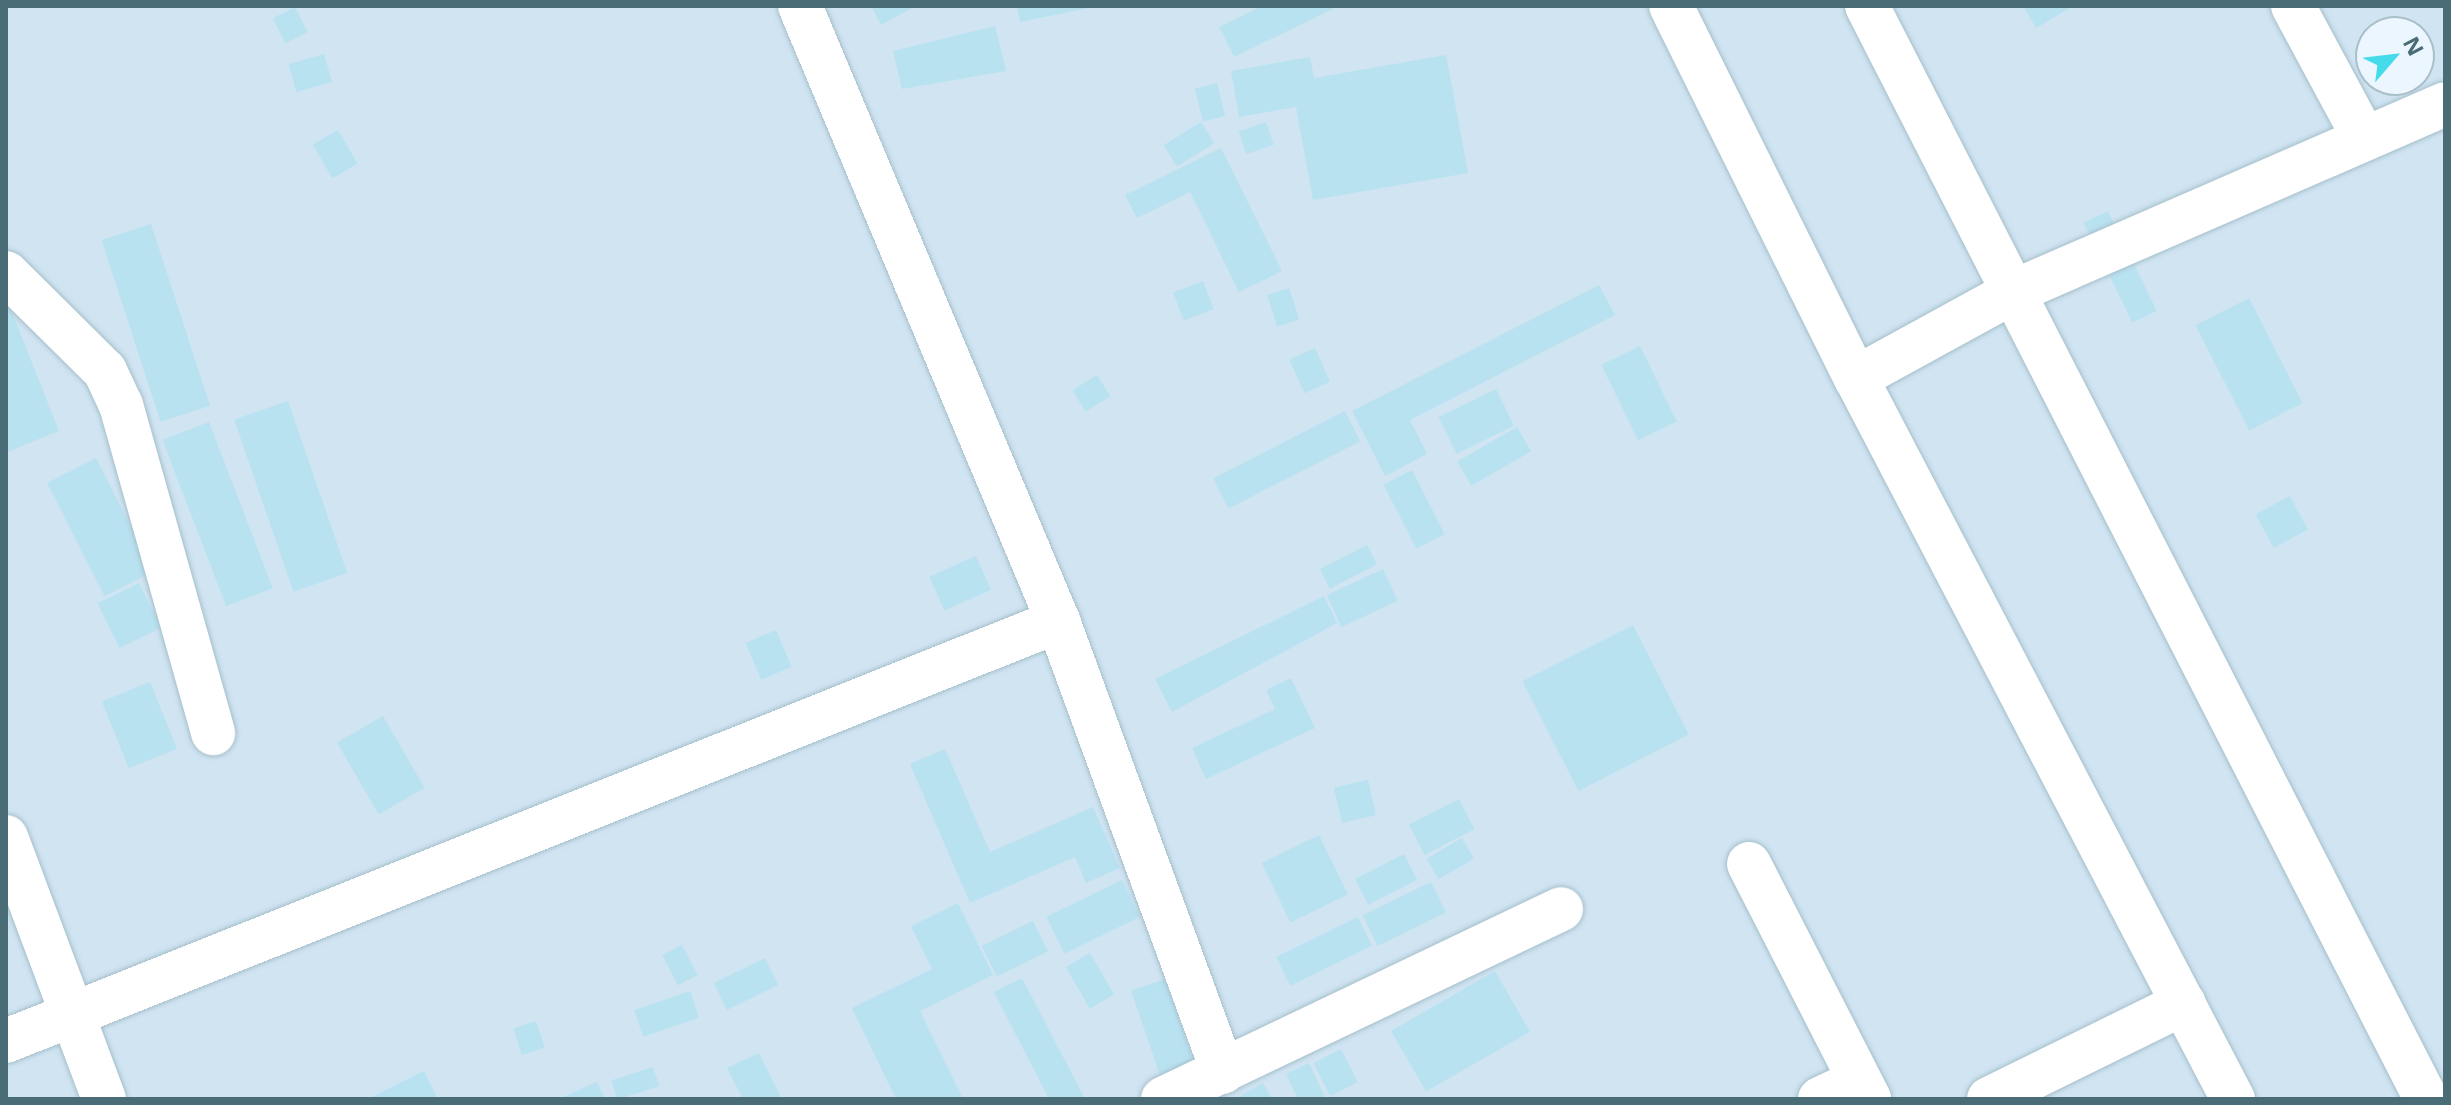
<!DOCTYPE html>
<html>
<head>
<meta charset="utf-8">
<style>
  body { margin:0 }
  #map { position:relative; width:2451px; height:1105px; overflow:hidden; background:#e4f1fd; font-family:"Open Sans",sans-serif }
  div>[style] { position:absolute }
  .residential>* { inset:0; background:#d0e4f2 }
  .building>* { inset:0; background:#b9e2f1; transform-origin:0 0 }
  .roads { filter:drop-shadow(0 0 2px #a5bfca) drop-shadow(0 0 2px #a5bfca) }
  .minor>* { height:44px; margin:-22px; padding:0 22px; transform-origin:22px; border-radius:22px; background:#fff }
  span { translate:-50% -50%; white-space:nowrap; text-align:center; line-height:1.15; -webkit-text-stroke:6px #ebf6ff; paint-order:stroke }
  .frame { position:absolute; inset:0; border:8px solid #496c77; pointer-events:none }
  .north { position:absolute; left:2355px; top:16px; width:80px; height:80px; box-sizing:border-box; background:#ebf6ff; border:2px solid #aabfc9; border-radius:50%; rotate:62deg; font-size:22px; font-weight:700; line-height:32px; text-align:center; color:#496c77 }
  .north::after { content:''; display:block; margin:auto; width:28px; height:36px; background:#46dbea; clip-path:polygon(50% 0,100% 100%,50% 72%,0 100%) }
</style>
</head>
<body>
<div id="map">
  <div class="residential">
    <i style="clip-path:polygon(evenodd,6px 6px,2445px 6px,2445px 1099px,6px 1099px,6px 6px,2371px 32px,2419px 32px,2419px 80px,2371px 80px,2371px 32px)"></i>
  </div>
  <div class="building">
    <i style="clip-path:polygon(871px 6px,916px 6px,881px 25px)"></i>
    <i style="clip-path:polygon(1017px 6px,1093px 6px,1094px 7px,1020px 22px)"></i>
    <i style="clip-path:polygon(1262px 6px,1339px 6px,1234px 57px,1219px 27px)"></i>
    <i style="clip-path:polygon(2023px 6px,2073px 6px,2036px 28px)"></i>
    <i style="left:295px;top:7px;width:28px;height:25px;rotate:63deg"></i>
    <i style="clip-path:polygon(995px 26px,1006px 71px,902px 89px,893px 51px)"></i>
    <i style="left:324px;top:54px;width:29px;height:37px;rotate:74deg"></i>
    <i style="clip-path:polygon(1446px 55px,1468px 173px,1313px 200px,1296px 107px,1239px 117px,1231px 71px,1310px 57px,1314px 78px)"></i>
    <i style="left:1217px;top:83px;width:34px;height:23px;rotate:76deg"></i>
    <i style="left:1201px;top:122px;width:25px;height:44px;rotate:58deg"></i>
    <i style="left:1266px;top:122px;width:24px;height:29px;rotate:71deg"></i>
    <i style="left:338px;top:130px;width:39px;height:29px;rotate:60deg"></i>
    <i style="clip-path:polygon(1221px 148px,1282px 271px,1239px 292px,1190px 192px,1137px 218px,1125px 195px)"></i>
    <i style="left:2108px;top:211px;width:111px;height:27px;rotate:64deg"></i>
    <i style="left:151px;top:224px;width:191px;height:52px;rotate:72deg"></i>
    <i style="left:1203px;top:281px;width:30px;height:32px;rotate:69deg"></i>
    <i style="clip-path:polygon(1599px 285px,1615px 315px,1410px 420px,1427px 454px,1385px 476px,1352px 411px)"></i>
    <i style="left:1289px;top:288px;width:33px;height:23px;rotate:72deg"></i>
    <i style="clip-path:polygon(6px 297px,59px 431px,7px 452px,6px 448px)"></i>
    <i style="left:2249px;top:298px;width:118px;height:60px;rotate:63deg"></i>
    <i style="left:1640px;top:346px;width:84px;height:43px;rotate:64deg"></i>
    <i style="left:1315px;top:348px;width:37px;height:28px;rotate:66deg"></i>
    <i style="left:1097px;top:375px;width:25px;height:29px;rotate:58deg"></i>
    <i style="left:1496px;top:389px;width:41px;height:64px;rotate:64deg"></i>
    <i style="left:288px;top:401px;width:182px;height:57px;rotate:71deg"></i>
    <i style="left:1345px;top:411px;width:34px;height:148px;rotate:63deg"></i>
    <i style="left:209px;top:422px;width:178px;height:50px;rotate:69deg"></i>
    <i style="left:1517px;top:427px;width:28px;height:69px;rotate:60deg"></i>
    <i style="left:96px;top:458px;width:127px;height:55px;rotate:63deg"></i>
    <i style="left:1412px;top:470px;width:72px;height:32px;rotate:63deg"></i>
    <i style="left:2290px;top:496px;width:38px;height:39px;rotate:62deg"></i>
    <i style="left:1367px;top:545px;width:22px;height:53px;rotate:63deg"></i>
    <i style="left:976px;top:556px;width:37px;height:51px;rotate:66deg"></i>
    <i style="left:1383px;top:569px;width:35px;height:62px;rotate:65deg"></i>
    <i style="left:139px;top:583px;width:50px;height:46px;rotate:64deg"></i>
    <i style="clip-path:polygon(1324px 596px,1337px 623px,1172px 712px,1155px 679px)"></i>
    <i style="left:1633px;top:625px;width:123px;height:124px;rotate:63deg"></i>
    <i style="left:776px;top:630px;width:40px;height:33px;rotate:67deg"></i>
    <i style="clip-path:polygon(1291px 678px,1315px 728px,1206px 779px,1192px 748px,1275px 709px,1266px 690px)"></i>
    <i style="left:150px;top:682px;width:72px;height:52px;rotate:68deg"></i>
    <i style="left:383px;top:716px;width:83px;height:53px;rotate:60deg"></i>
    <i style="clip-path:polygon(945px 749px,990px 852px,1093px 807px,1120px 868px,1086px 883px,1075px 857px,970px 903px,910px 764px)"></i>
    <i style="left:1368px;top:780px;width:36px;height:35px;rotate:77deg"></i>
    <i style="left:1459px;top:799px;width:34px;height:56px;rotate:63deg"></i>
    <i style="left:1319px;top:835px;width:66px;height:64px;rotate:64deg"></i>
    <i style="left:1462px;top:838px;width:24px;height:41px;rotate:60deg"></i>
    <i style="left:1404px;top:854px;width:29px;height:55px;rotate:63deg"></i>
    <i style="left:1122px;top:880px;width:41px;height:84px;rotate:64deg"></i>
    <i style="left:1431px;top:882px;width:34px;height:76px;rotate:64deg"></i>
    <i style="clip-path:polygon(958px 903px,993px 975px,920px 1011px,963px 1099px,896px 1099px,852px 1008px,932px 969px,911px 926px)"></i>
    <i style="left:1358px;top:917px;width:32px;height:91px;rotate:64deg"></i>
    <i style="left:1033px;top:921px;width:34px;height:57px;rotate:64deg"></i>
    <i style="left:682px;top:945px;width:34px;height:22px;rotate:63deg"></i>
    <i style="left:1090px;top:953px;width:48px;height:28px;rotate:60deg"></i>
    <i style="left:765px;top:958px;width:30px;height:57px;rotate:64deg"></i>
    <i style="left:1495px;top:971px;width:70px;height:120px;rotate:60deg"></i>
    <i style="clip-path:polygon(1022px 978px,1085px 1099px,1049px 1099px,994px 992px)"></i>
    <i style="left:1165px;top:979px;width:93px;height:36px;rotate:71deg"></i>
    <i style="left:690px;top:991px;width:28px;height:59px;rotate:71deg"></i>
    <i style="left:536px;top:1021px;width:28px;height:24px;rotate:72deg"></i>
    <i style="left:1341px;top:1049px;width:37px;height:31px;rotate:63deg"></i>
    <i style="clip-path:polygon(759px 1053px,782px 1099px,743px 1099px,727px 1068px)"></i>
    <i style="clip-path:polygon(1309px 1063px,1326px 1099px,1298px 1099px,1286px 1074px)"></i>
    <i style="left:653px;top:1067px;width:20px;height:44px;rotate:72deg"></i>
    <i style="clip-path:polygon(424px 1071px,438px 1099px,368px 1099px)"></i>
    <i style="clip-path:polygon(597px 1082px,605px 1099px,559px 1099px)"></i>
    <i style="clip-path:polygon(1263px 1083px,1272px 1099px,1235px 1099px)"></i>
  </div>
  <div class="roads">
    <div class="minor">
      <i style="left:800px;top:6px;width:667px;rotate:67.24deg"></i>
      <i style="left:1058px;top:621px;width:480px;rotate:69.9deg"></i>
      <i style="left:1671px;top:6px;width:415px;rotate:63.6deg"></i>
      <i style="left:1856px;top:378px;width:814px;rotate:62.4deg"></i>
      <i style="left:1867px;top:6px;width:1228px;rotate:62.91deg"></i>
      <i style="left:2293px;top:6px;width:150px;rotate:61.7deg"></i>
      <i style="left:6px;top:273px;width:139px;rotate:44.7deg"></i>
      <i style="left:105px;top:371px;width:38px;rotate:65deg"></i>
      <i style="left:121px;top:405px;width:341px;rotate:74.3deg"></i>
      <i style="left:1856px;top:378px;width:179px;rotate:-28.7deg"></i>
      <i style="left:2013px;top:292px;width:471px;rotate:-23.5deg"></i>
      <i style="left:6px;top:837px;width:280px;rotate:69.5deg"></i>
      <i style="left:1749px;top:864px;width:264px;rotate:62.9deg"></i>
      <i style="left:6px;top:1041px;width:1133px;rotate:-21.76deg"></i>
      <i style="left:1163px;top:1099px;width:441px;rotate:-25.5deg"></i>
      <i style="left:1820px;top:1099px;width:42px;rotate:-25.3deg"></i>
      <i style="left:1989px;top:1099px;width:217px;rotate:-26.2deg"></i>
    </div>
  </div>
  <div class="frame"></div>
  <div class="north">N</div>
</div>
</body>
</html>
